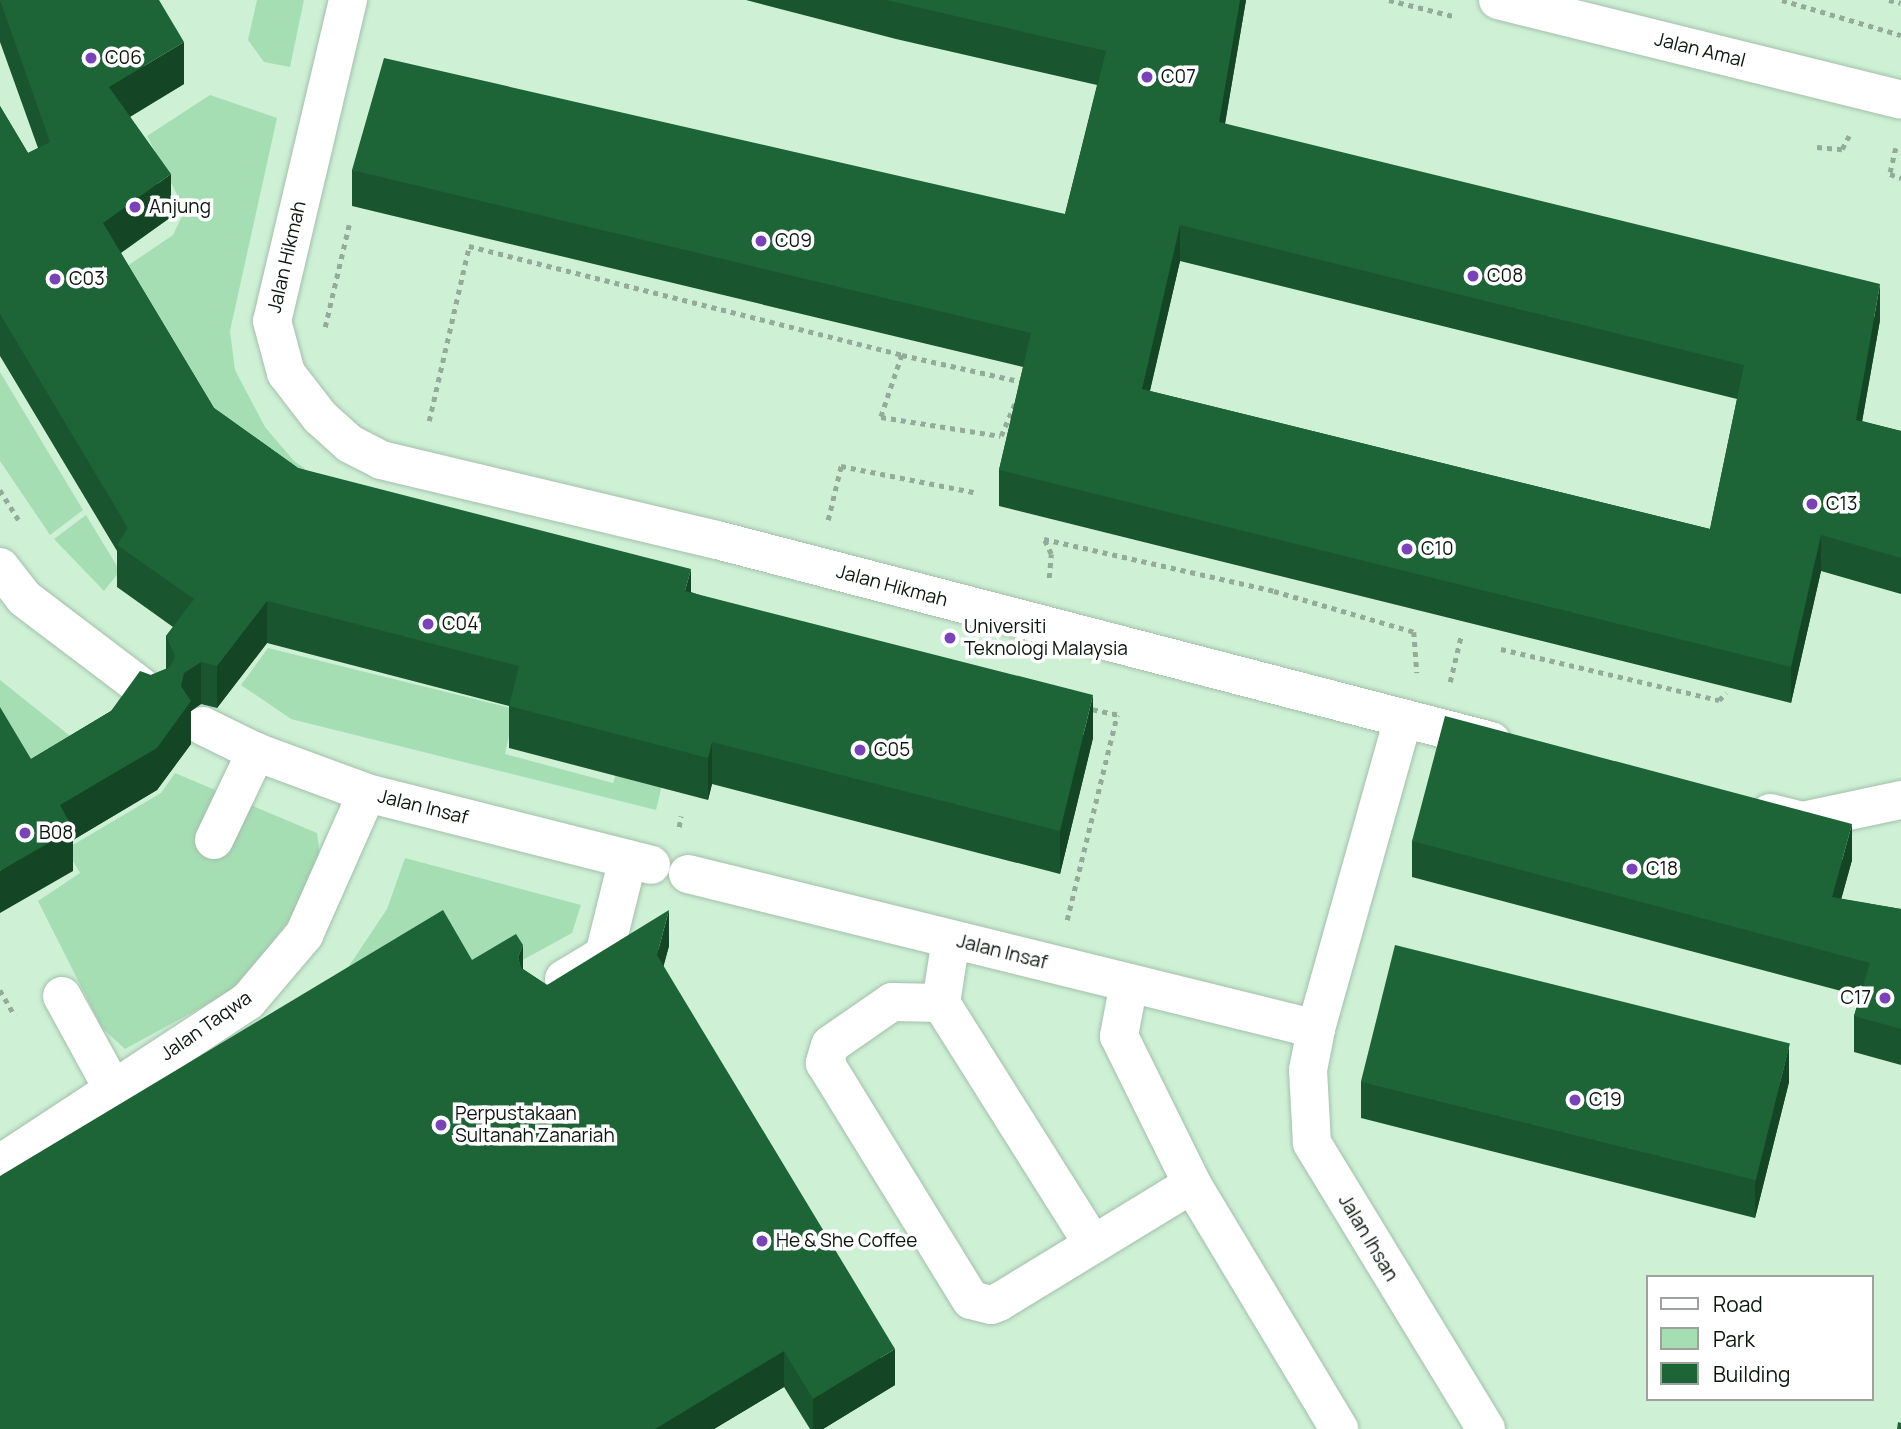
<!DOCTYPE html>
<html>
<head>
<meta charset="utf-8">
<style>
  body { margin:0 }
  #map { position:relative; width:1901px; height:1429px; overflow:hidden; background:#dffbe5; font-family:Manrope,sans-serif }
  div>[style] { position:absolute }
  .built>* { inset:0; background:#cef1d6 }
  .green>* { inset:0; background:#a6deb4 }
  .path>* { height:4.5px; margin-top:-2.25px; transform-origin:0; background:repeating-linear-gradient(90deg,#95ab9a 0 5px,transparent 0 10px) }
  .roads { filter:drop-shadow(0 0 2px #a4bfaa) drop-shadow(0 0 2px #a4bfaa) }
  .minor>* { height:38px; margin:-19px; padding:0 19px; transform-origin:19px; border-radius:19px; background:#fff }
  .wall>* { inset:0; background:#19562f }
  .shaded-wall>* { inset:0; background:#144626 }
  .building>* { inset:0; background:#1d6437; transform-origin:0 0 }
  .dots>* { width:19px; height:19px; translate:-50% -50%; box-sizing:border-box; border:4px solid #fff; border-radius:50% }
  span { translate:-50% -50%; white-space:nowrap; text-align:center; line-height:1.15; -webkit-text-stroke:7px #fff; paint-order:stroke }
  .street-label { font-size:19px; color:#0c160f }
  .poi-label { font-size:19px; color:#0c160f }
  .left { translate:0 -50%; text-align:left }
  .right { translate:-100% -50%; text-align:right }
  .legend { position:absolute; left:1646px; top:1275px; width:228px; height:126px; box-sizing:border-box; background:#fff; border:2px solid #9ea29f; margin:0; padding:9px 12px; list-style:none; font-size:21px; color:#0c160f }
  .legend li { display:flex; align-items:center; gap:14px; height:35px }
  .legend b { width:35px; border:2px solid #9ea29f }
</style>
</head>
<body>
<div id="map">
  <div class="built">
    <i style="clip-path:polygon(evenodd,0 0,1901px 0,1901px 1429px,0 1429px,0 0,1647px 1277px,1871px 1277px,1871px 1399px,1647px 1399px,1647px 1277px)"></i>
  </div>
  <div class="green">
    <i style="clip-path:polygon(257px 0,304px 0,290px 67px,264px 62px,248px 40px)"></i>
    <i style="clip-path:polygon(210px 95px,277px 118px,230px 331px,235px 370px,265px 427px,294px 461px,332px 488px,248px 460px,114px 275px,173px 235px,185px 210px,147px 136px)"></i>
    <i style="clip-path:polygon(0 372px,83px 510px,50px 535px,0 461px)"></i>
    <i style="clip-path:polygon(86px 515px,120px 571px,104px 591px,54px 539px)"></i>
    <i style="clip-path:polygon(268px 648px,515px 709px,505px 754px,613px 783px,619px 765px,664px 777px,656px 810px,291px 719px,241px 685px)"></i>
    <i style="clip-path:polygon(0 680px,79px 743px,32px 796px,0 743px)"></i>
    <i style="clip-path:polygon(175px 773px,317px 833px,320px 856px,289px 920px,248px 975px,226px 994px,125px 1049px,102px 1028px,38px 901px,80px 873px,66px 849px,161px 793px)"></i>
    <i style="clip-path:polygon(405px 858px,581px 905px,572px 933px,477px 985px,319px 1011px,387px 909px)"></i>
  </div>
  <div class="path">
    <i style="left:1389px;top:0;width:66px;rotate:14deg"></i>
    <i style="left:1782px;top:0;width:124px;rotate:16.4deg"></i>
    <i style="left:1889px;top:0;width:12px;rotate:14deg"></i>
    <i style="left:1817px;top:147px;width:25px;rotate:5deg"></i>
    <i style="left:1842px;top:149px;width:15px;rotate:-62deg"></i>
    <i style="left:1896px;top:148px;width:27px;rotate:103deg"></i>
    <i style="left:1890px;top:174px;width:12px;rotate:20deg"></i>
    <i style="left:325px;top:327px;width:105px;rotate:-76.8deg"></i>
    <i style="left:902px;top:355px;width:124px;rotate:12.6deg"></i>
    <i style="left:429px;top:421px;width:180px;rotate:-77.1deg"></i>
    <i style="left:469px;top:246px;width:447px;rotate:14.1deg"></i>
    <i style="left:902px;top:355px;width:65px;rotate:108.7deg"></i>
    <i style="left:881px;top:417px;width:121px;rotate:9deg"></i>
    <i style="left:1001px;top:436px;width:39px;rotate:-67deg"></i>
    <i style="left:0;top:490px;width:38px;rotate:58deg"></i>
    <i style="left:828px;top:520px;width:56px;rotate:-76.5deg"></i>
    <i style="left:841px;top:466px;width:136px;rotate:11.1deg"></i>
    <i style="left:1049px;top:578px;width:24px;rotate:-85deg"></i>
    <i style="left:1051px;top:554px;width:17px;rotate:-115deg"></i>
    <i style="left:1044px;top:539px;width:236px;rotate:12.7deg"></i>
    <i style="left:1274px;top:591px;width:146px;rotate:16.3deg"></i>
    <i style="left:1414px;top:632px;width:41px;rotate:85.8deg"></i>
    <i style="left:1501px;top:649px;width:224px;rotate:13.2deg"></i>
    <i style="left:1719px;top:700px;width:10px;rotate:-45deg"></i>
    <i style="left:1450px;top:682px;width:47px;rotate:-76.6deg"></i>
    <i style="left:679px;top:827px;width:11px;rotate:-80deg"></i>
    <i style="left:1067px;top:920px;width:211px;rotate:-76.3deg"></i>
    <i style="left:1117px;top:715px;width:30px;rotate:-168deg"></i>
    <i style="left:0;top:990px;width:30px;rotate:60deg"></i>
  </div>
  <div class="roads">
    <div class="minor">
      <i style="left:348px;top:0;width:330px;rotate:103.3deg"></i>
      <i style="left:272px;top:321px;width:54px;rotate:74.9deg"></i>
      <i style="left:286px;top:373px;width:56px;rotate:52.3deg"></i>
      <i style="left:320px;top:417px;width:40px;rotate:42deg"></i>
      <i style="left:350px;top:444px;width:35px;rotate:27deg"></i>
      <i style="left:381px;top:460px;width:345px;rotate:13.4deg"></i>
      <i style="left:717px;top:540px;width:800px;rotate:14.56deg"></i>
      <i style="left:1498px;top:0;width:415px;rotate:13.9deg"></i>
      <i style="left:0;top:567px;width:39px;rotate:52deg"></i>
      <i style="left:24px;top:598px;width:162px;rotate:37.2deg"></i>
      <i style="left:1403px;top:719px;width:322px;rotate:105.7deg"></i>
      <i style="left:1316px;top:1029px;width:42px;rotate:101deg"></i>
      <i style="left:1308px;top:1070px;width:73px;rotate:86.9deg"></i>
      <i style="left:1312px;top:1143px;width:335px;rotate:58.7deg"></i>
      <i style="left:203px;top:726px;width:59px;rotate:26.1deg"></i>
      <i style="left:256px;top:752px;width:118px;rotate:20.3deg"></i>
      <i style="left:367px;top:793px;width:293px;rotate:14.2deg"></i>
      <i style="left:1770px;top:813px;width:33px;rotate:14deg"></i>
      <i style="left:1802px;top:821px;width:101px;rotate:-12deg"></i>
      <i style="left:214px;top:840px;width:98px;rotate:-64.5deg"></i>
      <i style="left:688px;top:874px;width:647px;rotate:13.86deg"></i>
      <i style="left:951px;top:939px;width:65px;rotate:98.9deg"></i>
      <i style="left:941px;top:1003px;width:285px;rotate:57.8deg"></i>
      <i style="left:564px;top:979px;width:47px;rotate:-31deg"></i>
      <i style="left:604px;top:955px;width:99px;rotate:-76deg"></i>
      <i style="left:1129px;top:983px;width:54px;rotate:100.7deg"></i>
      <i style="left:1119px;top:1036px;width:165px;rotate:63.7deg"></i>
      <i style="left:1192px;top:1184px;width:286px;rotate:59deg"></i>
      <i style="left:62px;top:996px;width:106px;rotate:61.3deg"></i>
      <i style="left:941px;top:1003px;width:49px;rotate:-178.8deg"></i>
      <i style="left:892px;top:1002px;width:75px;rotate:145.3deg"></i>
      <i style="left:830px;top:1045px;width:19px;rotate:106deg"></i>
      <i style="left:825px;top:1063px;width:278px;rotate:58.4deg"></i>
      <i style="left:971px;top:1300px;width:21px;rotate:14deg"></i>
      <i style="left:991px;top:1305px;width:9px;rotate:-21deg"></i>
      <i style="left:999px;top:1302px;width:226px;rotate:-31.4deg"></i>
      <i style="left:0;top:1164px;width:297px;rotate:-33.3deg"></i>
      <i style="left:248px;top:1001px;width:87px;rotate:-49.7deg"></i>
      <i style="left:304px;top:935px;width:155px;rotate:-66.1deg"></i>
    </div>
  </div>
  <div class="wall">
    <i style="clip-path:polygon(0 0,184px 84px,130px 117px,171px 217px,121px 253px,214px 408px,298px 468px,691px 592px,1093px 738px,1060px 874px,712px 784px,708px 800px,509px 748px,509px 706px,267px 643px,217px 708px,201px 704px,191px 711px,191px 744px,157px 790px,73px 840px,73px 871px,31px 759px,111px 711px,151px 675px,166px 669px,166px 636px,173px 627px,117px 587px,117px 551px,0 356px,0 106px,28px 153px,38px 148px,0 42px)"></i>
    <i style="clip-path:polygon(evenodd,746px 0,1246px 0,1225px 124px,1880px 320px,1862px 421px,1901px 431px,1901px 594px,1821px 571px,1791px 703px,999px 506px,999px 470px,1023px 367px,352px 206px,352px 170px,1065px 214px,1097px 85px,896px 39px,746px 0,1180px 261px,1737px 399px,1710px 529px,1150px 391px,1180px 261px)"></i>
    <i style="clip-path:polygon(1412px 841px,1852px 860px,1841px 899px,1901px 909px,1901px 1065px,1854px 1052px,1854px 1016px,1860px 996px,1412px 877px)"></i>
    <i style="clip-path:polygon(669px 946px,663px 966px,895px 1385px,823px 1429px,810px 1429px,784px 1387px,714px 1429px,0 1429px,472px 960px,523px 969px,547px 985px)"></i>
    <i style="clip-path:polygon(1361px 1082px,1789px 1082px,1755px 1218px,1361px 1118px)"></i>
  </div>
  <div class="shaded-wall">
    <i style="clip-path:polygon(1240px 0,1246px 0,1219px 158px,1219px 122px)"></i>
    <i style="clip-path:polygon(184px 42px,184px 84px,109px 129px,109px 87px)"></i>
    <i style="clip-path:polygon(171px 174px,171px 217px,103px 265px,103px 223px)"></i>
    <i style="clip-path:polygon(1180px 225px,1180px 261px,1142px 424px,1142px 389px)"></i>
    <i style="clip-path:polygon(1880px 284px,1880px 320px,1856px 456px,1856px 420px)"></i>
    <i style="clip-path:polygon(1821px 535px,1821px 571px,1791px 703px,1791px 667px)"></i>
    <i style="clip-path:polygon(691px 569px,691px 611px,685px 591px)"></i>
    <i style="clip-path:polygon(267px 601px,267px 643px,217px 708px,217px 666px)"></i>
    <i style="clip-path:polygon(201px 662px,201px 704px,191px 711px,191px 744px,157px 790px,73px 840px,73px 871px,0 913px,0 871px,60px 805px,181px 686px,184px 673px)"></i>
    <i style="clip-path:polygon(1093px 695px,1093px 738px,1060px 874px,1060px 831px)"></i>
    <i style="clip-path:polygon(712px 742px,712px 784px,708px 800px,708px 758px)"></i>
    <i style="clip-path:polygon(1852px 824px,1852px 860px,1832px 933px,1832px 897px)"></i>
    <i style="clip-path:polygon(669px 910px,669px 946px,657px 991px,657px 955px)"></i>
    <i style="clip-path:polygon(523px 945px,523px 980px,518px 957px)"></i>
    <i style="clip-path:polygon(1789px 1046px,1789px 1082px,1755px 1218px,1755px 1183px)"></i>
    <i style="clip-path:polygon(895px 1349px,895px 1385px,823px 1429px,813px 1429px,813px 1399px)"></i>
    <i style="clip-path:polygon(784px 1351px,784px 1387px,714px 1429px,655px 1429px)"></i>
  </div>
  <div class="building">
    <i style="clip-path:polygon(0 0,159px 0,184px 42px,109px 87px,171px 174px,103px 223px,214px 408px,298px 468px,691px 569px,685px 591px,1093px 695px,1060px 831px,712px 742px,708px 758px,509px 706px,519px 666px,267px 601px,217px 666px,201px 662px,184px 673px,181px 686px,191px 701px,157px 748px,60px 805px,73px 829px,0 871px,0 707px,31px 759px,111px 711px,140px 671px,151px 675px,170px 667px,175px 656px,166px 636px,194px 599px,117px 545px,128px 528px,0 314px,0 106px,28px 153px,50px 142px)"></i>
    <i style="clip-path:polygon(evenodd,886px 0,1240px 0,1219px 122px,1880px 284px,1856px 420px,1901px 431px,1901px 558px,1821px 535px,1791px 667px,999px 470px,1031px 333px,352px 170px,384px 58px,1065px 214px,1106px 51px,886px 0,1180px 225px,1744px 365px,1710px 529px,1142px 389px,1180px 225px)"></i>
    <i style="clip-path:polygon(1445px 716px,1852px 824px,1832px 897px,1901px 909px,1901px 1029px,1854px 1016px,1870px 963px,1412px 841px)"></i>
    <i style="clip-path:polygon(443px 910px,472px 960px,516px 934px,523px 945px,518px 957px,521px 968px,547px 985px,669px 910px,657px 955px,895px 1349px,813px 1399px,784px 1351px,655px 1429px,0 1429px,0 1176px)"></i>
    <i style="left:1395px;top:945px;width:407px;height:141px;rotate:14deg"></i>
    <i style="clip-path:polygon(1898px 1422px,1901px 1423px,1901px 1429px,1897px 1429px)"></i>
  </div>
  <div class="dots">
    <i style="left:91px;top:58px;background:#7942b8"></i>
    <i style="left:1147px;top:77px;background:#7942b8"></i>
    <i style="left:135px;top:207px;background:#7942b8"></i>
    <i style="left:761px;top:241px;background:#7942b8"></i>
    <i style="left:1473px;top:276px;background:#7942b8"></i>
    <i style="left:55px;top:279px;background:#7942b8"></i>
    <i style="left:1812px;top:504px;background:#7942b8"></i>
    <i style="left:1407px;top:549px;background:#7942b8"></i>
    <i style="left:428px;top:624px;background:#7942b8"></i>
    <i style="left:950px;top:638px;background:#7942b8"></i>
    <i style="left:860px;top:750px;background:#7942b8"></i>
    <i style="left:25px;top:833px;background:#7942b8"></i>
    <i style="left:1632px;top:869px;background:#7942b8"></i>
    <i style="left:1885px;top:998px;background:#7942b8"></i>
    <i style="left:1575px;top:1100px;background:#7942b8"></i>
    <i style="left:441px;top:1125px;background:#7942b8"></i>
    <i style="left:762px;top:1241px;background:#7942b8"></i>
  </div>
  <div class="street-label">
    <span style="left:1700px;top:50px;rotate:14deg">Jalan Amal</span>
    <span style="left:287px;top:257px;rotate:-77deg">Jalan Hikmah</span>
    <span style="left:892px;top:586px;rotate:15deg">Jalan Hikmah</span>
    <span style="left:423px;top:807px;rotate:14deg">Jalan Insaf</span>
    <span style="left:1002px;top:952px;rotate:14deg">Jalan Insaf</span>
    <span style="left:206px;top:1026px;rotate:-35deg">Jalan Taqwa</span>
    <span style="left:1368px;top:1238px;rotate:59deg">Jalan Ihsan</span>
  </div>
  <div class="poi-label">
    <span class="left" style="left:105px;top:58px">C06</span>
    <span class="left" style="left:1161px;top:77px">C07</span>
    <span class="left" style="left:149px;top:207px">Anjung</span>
    <span class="left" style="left:775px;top:241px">C09</span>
    <span class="left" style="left:1487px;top:276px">C08</span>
    <span class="left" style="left:69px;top:279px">C03</span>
    <span class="left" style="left:1826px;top:504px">C13</span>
    <span class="left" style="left:1421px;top:549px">C10</span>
    <span class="left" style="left:442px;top:624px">C04</span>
    <span class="left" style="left:964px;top:638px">Universiti<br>Teknologi Malaysia</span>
    <span class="left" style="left:874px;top:750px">C05</span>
    <span class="left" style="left:39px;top:833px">B08</span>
    <span class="left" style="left:1646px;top:869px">C18</span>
    <span class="right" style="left:1871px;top:998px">C17</span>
    <span class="left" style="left:1589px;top:1100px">C19</span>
    <span class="left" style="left:455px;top:1125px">Perpustakaan<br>Sultanah Zanariah</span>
    <span class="left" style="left:776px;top:1241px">He &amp; She Coffee</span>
  </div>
  <ul class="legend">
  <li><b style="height:9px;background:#fff"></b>Road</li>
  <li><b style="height:19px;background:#a6deb4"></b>Park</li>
  <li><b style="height:19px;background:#1d6437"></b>Building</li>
  </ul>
</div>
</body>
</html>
